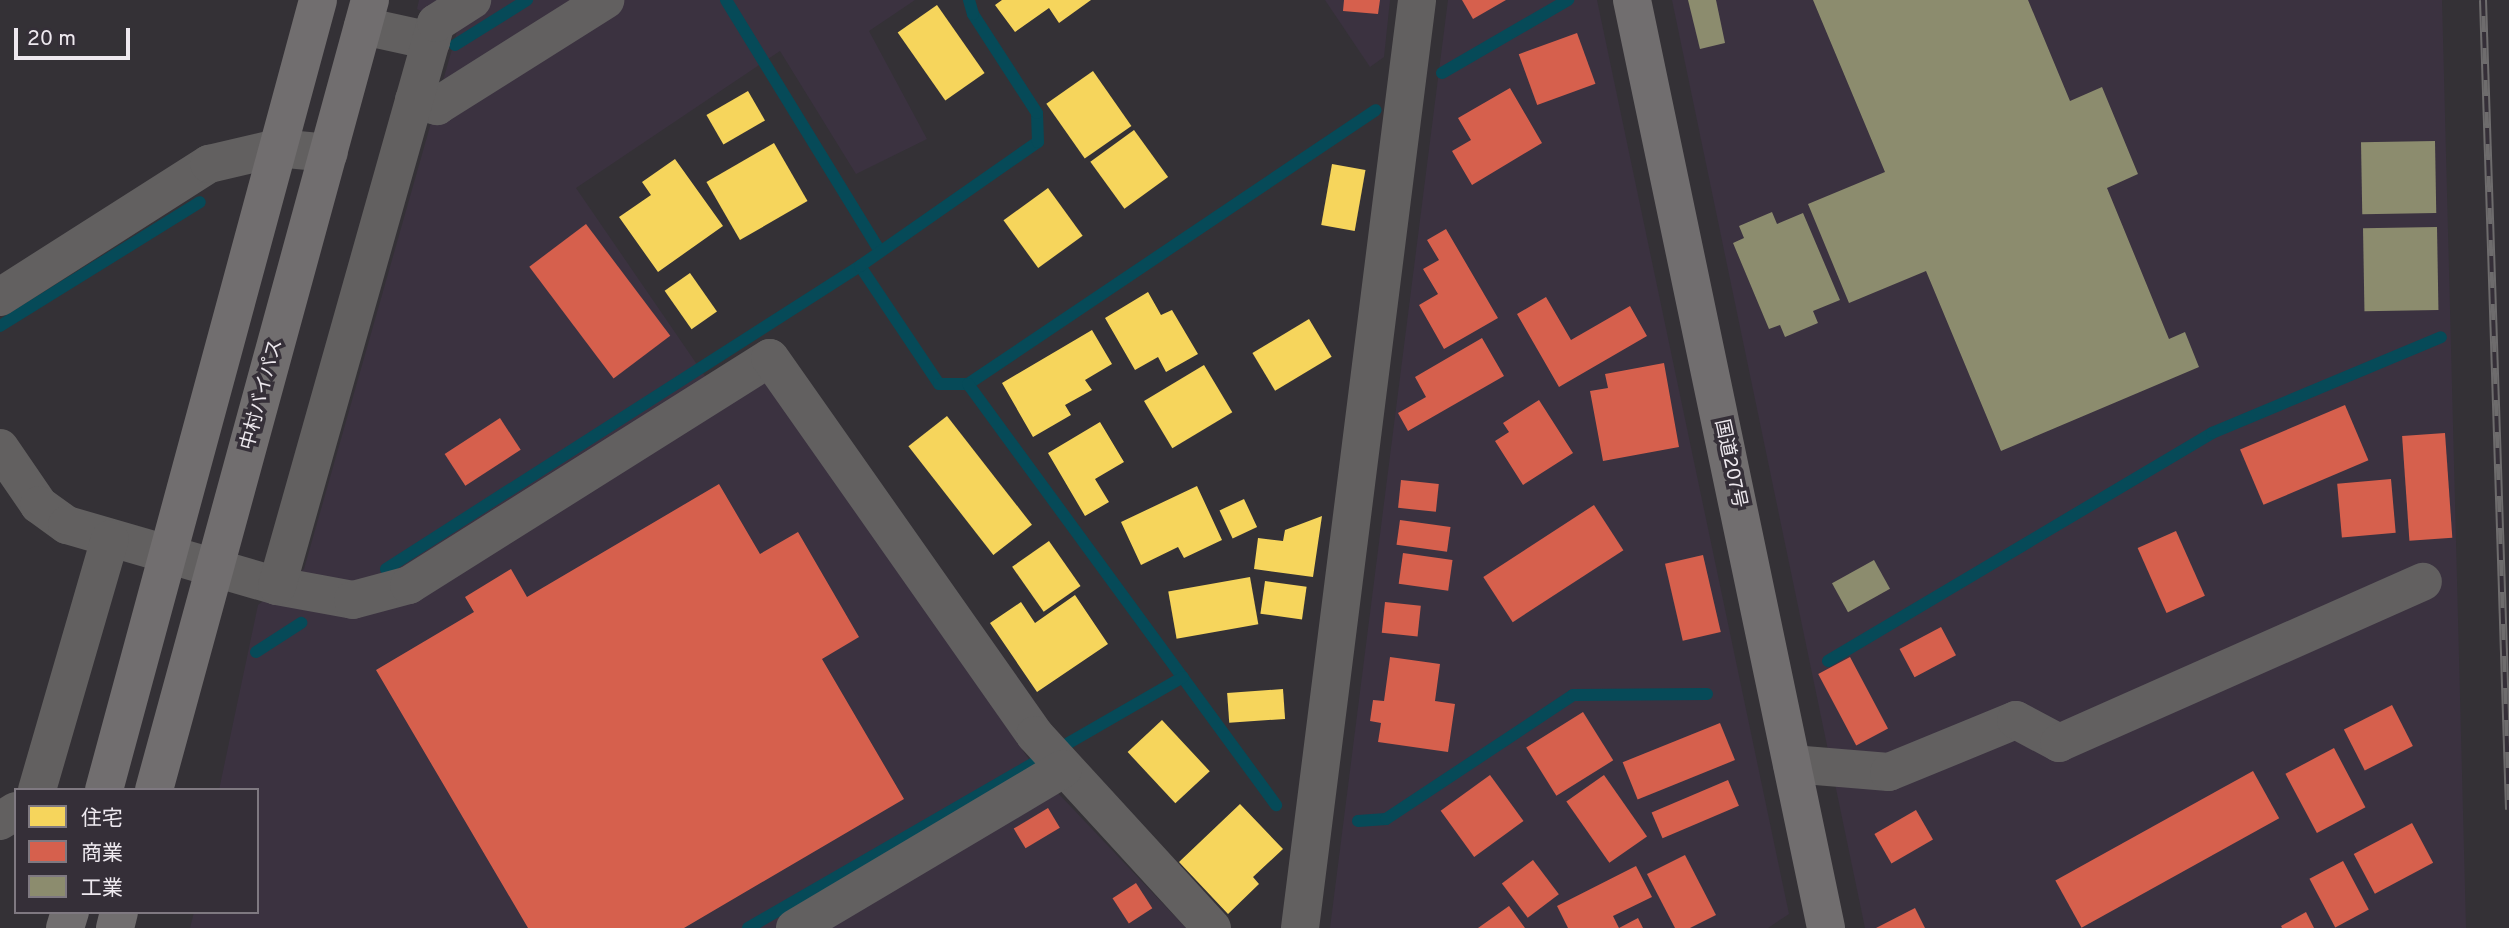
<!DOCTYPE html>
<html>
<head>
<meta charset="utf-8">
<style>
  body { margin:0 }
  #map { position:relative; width:2509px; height:928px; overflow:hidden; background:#343136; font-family:Overpass,"Noto Sans JP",sans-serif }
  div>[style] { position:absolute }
  .built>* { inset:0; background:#3b3240 }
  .homes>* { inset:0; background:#f6d55c; transform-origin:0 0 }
  .shops>* { inset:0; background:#d6604d; transform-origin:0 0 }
  .industry>* { inset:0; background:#8c8c6e; transform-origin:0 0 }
  .stream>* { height:12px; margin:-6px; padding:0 6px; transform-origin:6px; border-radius:6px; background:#064a58 }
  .minor>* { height:38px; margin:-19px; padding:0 19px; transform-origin:19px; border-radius:19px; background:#626060 }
  .highway>* { height:38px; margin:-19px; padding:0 19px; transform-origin:19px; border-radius:19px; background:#716e6f }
  .rail>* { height:8px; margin-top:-4px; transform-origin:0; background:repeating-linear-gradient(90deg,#352f38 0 16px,#6e6c6d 0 32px); box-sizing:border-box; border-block:2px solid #6e6c6d }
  span { translate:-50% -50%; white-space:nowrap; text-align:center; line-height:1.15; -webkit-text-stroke:7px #352f38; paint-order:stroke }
  .street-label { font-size:19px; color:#eee9ef }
  .legend { position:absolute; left:14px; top:788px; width:245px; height:126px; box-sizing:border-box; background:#352f38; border:2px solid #7f7981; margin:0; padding:9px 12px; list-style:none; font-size:21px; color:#eee9ef }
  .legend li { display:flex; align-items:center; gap:14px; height:35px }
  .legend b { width:35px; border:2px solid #7f7981 }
  .scale { position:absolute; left:14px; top:28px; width:116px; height:32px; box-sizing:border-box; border:4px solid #eee9ef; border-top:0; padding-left:9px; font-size:21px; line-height:24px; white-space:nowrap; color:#eee9ef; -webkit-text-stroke:5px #352f38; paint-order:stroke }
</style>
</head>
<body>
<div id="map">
  <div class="built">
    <i style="clip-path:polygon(419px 0,915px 0,869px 31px,927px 139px,856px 174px,780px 51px,576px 188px,707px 379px,749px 353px,1037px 771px,1186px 928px,190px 928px,194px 912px,257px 912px,257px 790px,219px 790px,258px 605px,304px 569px,458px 28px,417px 9px)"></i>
    <i style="clip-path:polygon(1325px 0,1390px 0,1384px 57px,1370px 67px)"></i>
    <i style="clip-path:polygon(1448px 0,1597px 0,1789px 914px,1768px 928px,1330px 928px)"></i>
    <i style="clip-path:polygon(1672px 0,2442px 0,2466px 928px,1865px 928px)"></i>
  </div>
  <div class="homes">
    <i style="clip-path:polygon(1002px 0,1091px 0,1059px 23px,1049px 8px,1015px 32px,995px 5px)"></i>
    <i style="left:937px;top:5px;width:83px;height:48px;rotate:55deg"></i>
    <i style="left:1093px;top:71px;width:67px;height:57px;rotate:55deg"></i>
    <i style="left:748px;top:91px;width:34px;height:48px;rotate:60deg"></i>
    <i style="left:1134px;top:130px;width:58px;height:54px;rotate:54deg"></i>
    <i style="left:774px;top:143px;width:67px;height:78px;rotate:60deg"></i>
    <i style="clip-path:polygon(675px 159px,723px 226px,658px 272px,619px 217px,651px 195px,642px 182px)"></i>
    <i style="left:1332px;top:164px;width:34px;height:62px;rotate:10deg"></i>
    <i style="left:1048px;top:188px;width:59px;height:55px;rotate:54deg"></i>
    <i style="left:690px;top:273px;width:47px;height:31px;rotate:55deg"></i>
    <i style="clip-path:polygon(1148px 292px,1161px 315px,1172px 310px,1198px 354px,1166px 372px,1158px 357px,1135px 370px,1105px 318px)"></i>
    <i style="left:1309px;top:319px;width:44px;height:66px;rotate:59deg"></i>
    <i style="clip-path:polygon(1092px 330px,1112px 364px,1085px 380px,1092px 390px,1065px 405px,1071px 415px,1033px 437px,1002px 383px)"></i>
    <i style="left:1204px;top:365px;width:55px;height:70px;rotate:59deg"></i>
    <i style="left:947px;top:416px;width:138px;height:49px;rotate:52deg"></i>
    <i style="clip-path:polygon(1100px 422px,1124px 462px,1095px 479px,1109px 502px,1085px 516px,1048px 453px)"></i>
    <i style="clip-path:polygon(1197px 486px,1222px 540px,1184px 558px,1178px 547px,1141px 565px,1121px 522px)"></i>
    <i style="left:1244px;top:499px;width:31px;height:27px;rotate:65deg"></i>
    <i style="clip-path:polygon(1322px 516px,1313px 577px,1254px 569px,1258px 538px,1283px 541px,1285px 530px)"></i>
    <i style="left:1049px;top:541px;width:55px;height:45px;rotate:55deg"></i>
    <i style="left:1250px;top:577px;width:48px;height:83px;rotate:80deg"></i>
    <i style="left:1265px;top:581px;width:42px;height:33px;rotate:8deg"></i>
    <i style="clip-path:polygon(1075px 595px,1108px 644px,1037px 692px,990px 623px,1021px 602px,1035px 623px)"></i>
    <i style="left:1283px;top:689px;width:30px;height:56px;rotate:86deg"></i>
    <i style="left:1162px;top:720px;width:70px;height:47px;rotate:47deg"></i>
    <i style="clip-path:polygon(1240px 804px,1283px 849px,1253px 877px,1259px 884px,1228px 914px,1179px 862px)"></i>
  </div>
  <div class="shops">
    <i style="clip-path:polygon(1344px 0,1380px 0,1378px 14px,1343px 11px)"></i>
    <i style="clip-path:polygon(1462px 0,1506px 0,1473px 19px)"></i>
    <i style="left:1577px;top:33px;width:54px;height:62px;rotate:70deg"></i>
    <i style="clip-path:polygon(1510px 88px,1542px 143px,1472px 185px,1452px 151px,1471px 140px,1458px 118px)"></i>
    <i style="left:586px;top:224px;width:140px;height:71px;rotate:53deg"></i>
    <i style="clip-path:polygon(1446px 229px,1498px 318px,1444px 349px,1419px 305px,1438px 294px,1423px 269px,1439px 260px,1427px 240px)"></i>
    <i style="clip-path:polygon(1546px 297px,1571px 340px,1630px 306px,1647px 336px,1559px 387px,1517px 314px)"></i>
    <i style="clip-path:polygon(1482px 338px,1504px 376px,1408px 431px,1398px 413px,1426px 397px,1415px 377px)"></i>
    <i style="clip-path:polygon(1664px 363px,1679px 447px,1603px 461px,1590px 391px,1608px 388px,1605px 374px)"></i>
    <i style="clip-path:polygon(1539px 400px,1573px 453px,1523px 485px,1495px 441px,1509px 432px,1503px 423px)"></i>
    <i style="left:2345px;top:405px;width:60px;height:114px;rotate:67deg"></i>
    <i style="left:500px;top:418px;width:38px;height:66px;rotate:57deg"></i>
    <i style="left:2445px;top:433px;width:105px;height:43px;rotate:86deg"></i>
    <i style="left:2391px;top:479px;width:54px;height:54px;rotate:85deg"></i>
    <i style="left:1401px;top:480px;width:38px;height:28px;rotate:6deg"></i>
    <i style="clip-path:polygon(719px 484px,760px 554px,798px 532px,859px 637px,822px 659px,904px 799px,684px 928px,528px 928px,376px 670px,474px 612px,465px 597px,511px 569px,527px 597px)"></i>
    <i style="left:1594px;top:505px;width:54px;height:132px;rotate:57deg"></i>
    <i style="left:1400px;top:520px;width:51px;height:25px;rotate:8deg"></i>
    <i style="left:2176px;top:531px;width:71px;height:42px;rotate:66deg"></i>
    <i style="left:1403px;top:553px;width:50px;height:31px;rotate:8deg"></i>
    <i style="left:1703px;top:555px;width:79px;height:39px;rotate:77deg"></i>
    <i style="left:1385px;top:602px;width:36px;height:31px;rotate:6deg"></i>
    <i style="left:1941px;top:627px;width:32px;height:47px;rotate:62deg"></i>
    <i style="clip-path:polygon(1390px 657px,1440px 664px,1435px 701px,1455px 704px,1448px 752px,1378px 742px,1381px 723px,1370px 721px,1373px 700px,1384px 701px)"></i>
    <i style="left:1850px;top:657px;width:81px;height:36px;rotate:62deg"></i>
    <i style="left:2392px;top:705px;width:46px;height:54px;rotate:63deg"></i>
    <i style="left:1583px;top:712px;width:57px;height:67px;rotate:58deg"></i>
    <i style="left:1720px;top:723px;width:40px;height:105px;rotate:68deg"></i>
    <i style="left:2334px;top:748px;width:67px;height:55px;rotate:62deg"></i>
    <i style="left:2253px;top:771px;width:54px;height:226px;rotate:61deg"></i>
    <i style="left:1490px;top:775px;width:57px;height:61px;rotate:54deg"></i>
    <i style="left:1604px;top:775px;width:75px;height:46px;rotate:55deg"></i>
    <i style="left:1728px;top:780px;width:28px;height:83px;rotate:67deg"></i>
    <i style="left:1048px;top:808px;width:23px;height:40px;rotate:59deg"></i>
    <i style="left:1916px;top:810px;width:34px;height:48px;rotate:60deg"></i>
    <i style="left:2412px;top:823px;width:45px;height:66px;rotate:62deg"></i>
    <i style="clip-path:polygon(1685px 855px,1716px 915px,1690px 928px,1675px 928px,1647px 874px)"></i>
    <i style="left:1533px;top:860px;width:43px;height:39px;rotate:53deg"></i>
    <i style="left:2343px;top:861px;width:55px;height:38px;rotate:62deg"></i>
    <i style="clip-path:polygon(1636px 866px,1652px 897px,1613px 916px,1619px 928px,1638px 918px,1643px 928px,1568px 928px,1557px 906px)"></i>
    <i style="left:1136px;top:883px;width:30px;height:28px;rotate:57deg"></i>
    <i style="clip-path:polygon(1509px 906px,1525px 928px,1478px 928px)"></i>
    <i style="clip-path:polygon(1915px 908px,1925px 928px,1876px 928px)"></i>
    <i style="clip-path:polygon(2306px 912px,2314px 928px,2282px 928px,2281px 926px)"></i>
  </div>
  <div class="industry">
    <i style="clip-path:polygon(1688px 0,1716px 0,1725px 43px,1700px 49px)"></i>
    <i style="clip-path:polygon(1813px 0,2028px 0,2070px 101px,2102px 87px,2138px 174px,2107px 188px,2169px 339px,2185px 332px,2199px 367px,2001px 451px,1926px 271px,1849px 303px,1808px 204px,1885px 172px)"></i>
    <i style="left:2435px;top:141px;width:72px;height:74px;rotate:89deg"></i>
    <i style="clip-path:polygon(1772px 212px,1777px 224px,1803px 213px,1840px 300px,1813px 311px,1818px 323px,1785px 337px,1780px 325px,1769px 329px,1733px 243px,1744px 238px,1739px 226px)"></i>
    <i style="left:2437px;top:227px;width:83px;height:74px;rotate:89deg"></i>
    <i style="left:1874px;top:560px;width:33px;height:48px;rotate:61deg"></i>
  </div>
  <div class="stream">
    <i style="left:726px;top:0;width:294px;rotate:58.5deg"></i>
    <i style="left:455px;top:45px;width:85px;rotate:-32deg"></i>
    <i style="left:1442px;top:73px;width:146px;rotate:-30.1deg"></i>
    <i style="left:860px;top:266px;width:142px;rotate:56.2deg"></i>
    <i style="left:939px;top:384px;width:29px"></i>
    <i style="left:968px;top:384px;width:491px;rotate:-33.9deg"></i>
    <i style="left:0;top:326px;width:235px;rotate:-31.8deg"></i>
    <i style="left:968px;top:384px;width:522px;rotate:53.81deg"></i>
    <i style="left:386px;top:569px;width:563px;rotate:-32.59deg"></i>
    <i style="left:860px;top:266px;width:217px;rotate:-34.9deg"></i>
    <i style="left:1038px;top:142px;width:29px;rotate:-92deg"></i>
    <i style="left:1037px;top:113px;width:118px;rotate:-122.9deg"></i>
    <i style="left:973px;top:14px;width:15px;rotate:-106deg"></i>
    <i style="left:256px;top:652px;width:54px;rotate:-32.8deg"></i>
    <i style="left:1828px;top:661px;width:447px;rotate:-30.7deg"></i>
    <i style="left:2212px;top:433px;width:248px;rotate:-22.7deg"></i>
    <i style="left:1358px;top:821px;width:28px;rotate:-4deg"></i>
    <i style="left:1386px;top:819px;width:224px;rotate:-33.5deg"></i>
    <i style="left:1573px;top:695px;width:134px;rotate:-0.4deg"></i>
    <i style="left:748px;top:928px;width:502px;rotate:-29.99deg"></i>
  </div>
  <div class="minor">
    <i style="left:363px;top:26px;width:70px;rotate:12.4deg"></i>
    <i style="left:414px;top:100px;width:24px;rotate:15deg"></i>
    <i style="left:437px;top:106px;width:199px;rotate:-32.2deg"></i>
    <i style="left:0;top:297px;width:248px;rotate:-32.5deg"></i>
    <i style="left:209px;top:164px;width:70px;rotate:-13.2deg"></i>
    <i style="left:277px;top:148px;width:52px;rotate:5.5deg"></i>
    <i style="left:0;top:448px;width:69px;rotate:55.6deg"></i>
    <i style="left:39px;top:505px;width:34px;rotate:36deg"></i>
    <i style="left:67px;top:525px;width:219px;rotate:16.2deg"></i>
    <i style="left:277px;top:586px;width:77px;rotate:10.4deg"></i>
    <i style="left:353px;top:600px;width:58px;rotate:-15deg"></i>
    <i style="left:409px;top:585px;width:426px;rotate:-32.2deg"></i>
    <i style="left:770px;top:358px;width:461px;rotate:54.9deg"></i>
    <i style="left:1035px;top:735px;width:262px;rotate:47.5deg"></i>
    <i style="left:277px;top:586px;width:585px;rotate:-74.23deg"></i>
    <i style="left:436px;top:23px;width:43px;rotate:-32.6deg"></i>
    <i style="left:1792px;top:764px;width:97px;rotate:4.7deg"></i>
    <i style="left:1889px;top:772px;width:137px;rotate:-22.3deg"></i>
    <i style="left:2016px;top:720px;width:49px;rotate:28.1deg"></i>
    <i style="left:2059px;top:743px;width:398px;rotate:-23.9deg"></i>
    <i style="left:37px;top:790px;width:261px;rotate:-73.8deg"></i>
    <i style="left:0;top:821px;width:19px;rotate:-32deg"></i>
    <i style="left:795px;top:928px;width:312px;rotate:-30.7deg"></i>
    <i style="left:1300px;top:928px;width:935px;rotate:-82.81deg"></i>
  </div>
  <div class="highway">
    <i style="left:1632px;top:0;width:948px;rotate:78.19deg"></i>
    <i style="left:104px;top:790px;width:818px;rotate:-74.84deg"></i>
    <i style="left:154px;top:790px;width:819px;rotate:-74.71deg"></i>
    <i style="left:65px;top:928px;width:17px;rotate:-73deg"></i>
    <i style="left:115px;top:928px;width:16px;rotate:-76deg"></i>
  </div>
  <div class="rail">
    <i style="left:2483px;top:0;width:810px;rotate:88.16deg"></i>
  </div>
  <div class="street-label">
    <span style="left:263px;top:395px;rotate:-75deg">中村バイパス</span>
    <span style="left:1729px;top:464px;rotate:78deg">国道207号</span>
  </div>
  <ul class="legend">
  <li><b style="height:19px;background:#f6d55c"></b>住宅</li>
  <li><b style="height:19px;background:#d6604d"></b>商業</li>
  <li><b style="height:19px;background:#8c8c6e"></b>工業</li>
  </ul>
  <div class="scale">20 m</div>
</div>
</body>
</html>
